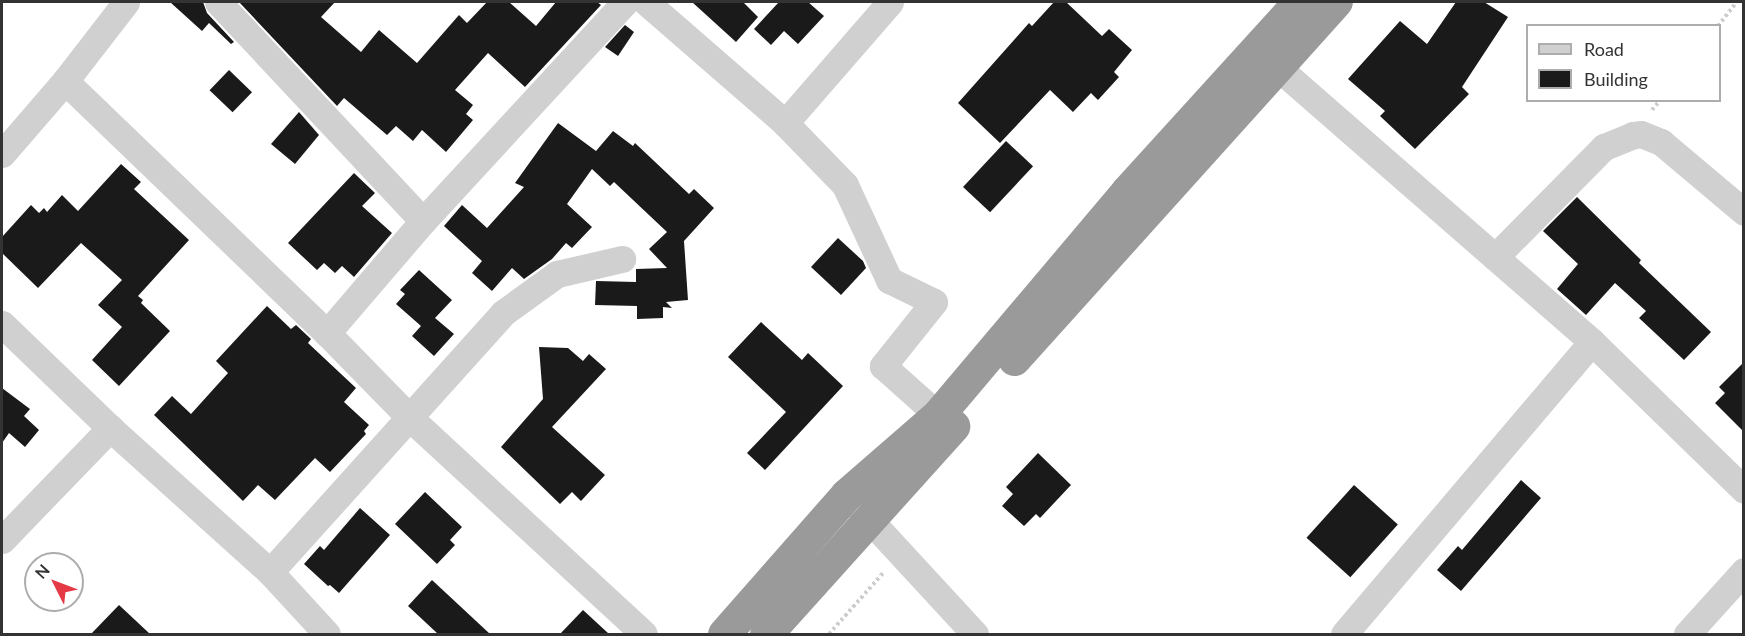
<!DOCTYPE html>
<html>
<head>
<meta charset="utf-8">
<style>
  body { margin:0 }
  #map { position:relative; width:1745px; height:636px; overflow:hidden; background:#fff; font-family:Lato,sans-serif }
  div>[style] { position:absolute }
  .building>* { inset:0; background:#1a1a1a; transform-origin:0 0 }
  .path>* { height:4px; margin-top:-2px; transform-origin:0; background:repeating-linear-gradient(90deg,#cdcdcd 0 3px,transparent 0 6px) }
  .minor>* { height:27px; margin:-13.5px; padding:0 13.5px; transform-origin:13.5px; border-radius:13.5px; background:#d0d0d0 }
  .highway>* { height:33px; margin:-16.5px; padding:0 16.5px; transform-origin:16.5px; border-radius:16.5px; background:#9a9a9a }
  span { translate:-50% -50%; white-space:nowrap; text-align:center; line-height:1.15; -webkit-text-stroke:6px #fff; paint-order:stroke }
  .frame { position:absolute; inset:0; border:3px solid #333; pointer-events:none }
  .legend { position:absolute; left:1526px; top:24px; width:195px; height:78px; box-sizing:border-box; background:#fff; border:2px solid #adadad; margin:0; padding:8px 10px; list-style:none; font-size:18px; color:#333 }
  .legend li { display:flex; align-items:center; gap:12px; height:30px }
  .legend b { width:30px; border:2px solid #adadad }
  .north { position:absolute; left:24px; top:552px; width:60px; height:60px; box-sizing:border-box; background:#fff; border:2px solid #adadad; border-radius:50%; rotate:312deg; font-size:16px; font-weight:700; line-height:24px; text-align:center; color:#333 }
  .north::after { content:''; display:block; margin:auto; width:21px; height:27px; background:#e63946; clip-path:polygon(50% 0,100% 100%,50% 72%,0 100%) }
</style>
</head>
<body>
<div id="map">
  <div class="building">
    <i style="clip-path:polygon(170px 2px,203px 2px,207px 13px,234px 42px,231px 44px,209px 23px,202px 31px)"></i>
    <i style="clip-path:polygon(239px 2px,335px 2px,321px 17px,361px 52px,379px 30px,417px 63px,459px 15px,467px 23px,487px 2px,509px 2px,536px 26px,556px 2px,597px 2px,601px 5px,525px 87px,488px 53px,455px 90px,473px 105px,466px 114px,473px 120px,446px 152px,422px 130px,413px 141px,396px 126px,387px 135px,344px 98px,337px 106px)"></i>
    <i style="clip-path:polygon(692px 2px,743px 2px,758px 17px,736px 42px)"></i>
    <i style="clip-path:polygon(779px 2px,808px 2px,824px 16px,798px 44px,784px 31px,771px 45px,754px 29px)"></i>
    <i style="clip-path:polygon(1054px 2px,1066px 2px,1102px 36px,1109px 29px,1132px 50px,1114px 72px,1119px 77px,1098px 100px,1091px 93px,1073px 112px,1050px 90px,1000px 143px,958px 103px,1029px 23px,1032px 26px)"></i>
    <i style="clip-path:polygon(1456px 2px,1484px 2px,1508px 17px,1462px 87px,1469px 94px,1415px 149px,1380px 116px,1385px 111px,1348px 79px,1400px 21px,1427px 44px)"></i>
    <i style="clip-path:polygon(625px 25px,634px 32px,618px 56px,605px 47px)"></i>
    <i style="left:229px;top:70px;width:32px;height:28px;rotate:44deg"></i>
    <i style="clip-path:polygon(299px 112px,319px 135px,295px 164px,271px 144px)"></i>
    <i style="clip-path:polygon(558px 123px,596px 151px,613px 131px,633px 146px,635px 143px,689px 194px,694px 189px,714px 208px,684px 241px,688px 300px,666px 302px,672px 308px,663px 307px,663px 318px,637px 319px,637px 306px,595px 305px,596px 281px,636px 282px,636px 269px,667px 268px,649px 249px,667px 232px,614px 182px,610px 186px,592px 169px,567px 204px,592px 227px,572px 248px,566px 243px,552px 259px,524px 279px,512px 268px,492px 291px,472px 273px,482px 261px,444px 226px,462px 205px,487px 228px,524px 187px,515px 183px)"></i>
    <i style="left:1006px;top:141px;width:37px;height:63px;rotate:43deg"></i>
    <i style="clip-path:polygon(121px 164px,141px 182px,134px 189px,189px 240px,138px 296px,143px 300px,141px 303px,170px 331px,119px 386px,92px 360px,122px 327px,98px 305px,122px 280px,81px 243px,38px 288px,2px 253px,2px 237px,31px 205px,39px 213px,44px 208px,47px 212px,62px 195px,78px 211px)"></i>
    <i style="clip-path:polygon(354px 173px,375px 193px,362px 206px,392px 233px,354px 277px,342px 266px,335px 273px,324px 263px,317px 270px,288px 243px)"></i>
    <i style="clip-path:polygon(1577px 197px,1641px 260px,1639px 263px,1711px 332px,1684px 360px,1639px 318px,1646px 311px,1615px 283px,1586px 315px,1557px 289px,1578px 264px,1543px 231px)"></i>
    <i style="clip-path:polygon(838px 238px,863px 261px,866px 268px,841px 295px,811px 267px)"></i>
    <i style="clip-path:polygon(419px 270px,452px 300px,435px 318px,454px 334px,434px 356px,412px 336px,421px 326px,396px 304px,405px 294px,400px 290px)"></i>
    <i style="clip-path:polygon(267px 306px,291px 329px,296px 325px,311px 339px,308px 343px,356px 388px,344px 402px,369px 425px,364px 431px,366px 434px,330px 472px,315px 458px,275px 500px,258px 485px,243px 501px,154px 415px,172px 396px,191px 414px,228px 373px,216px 361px)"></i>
    <i style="clip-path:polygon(761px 322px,802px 360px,808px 353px,843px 386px,765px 470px,747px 453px,786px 412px,728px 357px)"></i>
    <i style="clip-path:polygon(539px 347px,568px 348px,583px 361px,589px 354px,606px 369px,552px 427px,605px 475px,581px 501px,572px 492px,560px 504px,501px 447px,543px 399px)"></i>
    <i style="clip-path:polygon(1743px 363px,1743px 431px,1715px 403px,1725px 393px,1719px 387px)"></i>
    <i style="clip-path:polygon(2px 388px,30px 409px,24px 416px,39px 430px,25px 447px,9px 433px,2px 443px)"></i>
    <i style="clip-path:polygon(1038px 453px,1071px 485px,1040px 518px,1036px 514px,1024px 526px,1002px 506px,1013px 494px,1006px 487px)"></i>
    <i style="clip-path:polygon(1521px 480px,1541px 498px,1461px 591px,1437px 570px,1458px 546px,1462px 550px)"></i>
    <i style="left:1354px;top:485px;width:59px;height:71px;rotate:42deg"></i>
    <i style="clip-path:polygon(425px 492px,462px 527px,450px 540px,455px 545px,437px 564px,395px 524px)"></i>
    <i style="clip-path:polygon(360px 508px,390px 535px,339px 593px,330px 585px,328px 586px,304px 564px,320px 546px,324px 550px)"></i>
    <i style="clip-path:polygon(432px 580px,490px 634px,438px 634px,408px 606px)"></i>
    <i style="clip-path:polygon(119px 605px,150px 634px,91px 634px)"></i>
    <i style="clip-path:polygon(583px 610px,609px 634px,560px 634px)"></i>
  </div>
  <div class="path">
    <i style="left:1718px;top:26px;width:31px;rotate:-52deg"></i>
    <i style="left:1652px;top:110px;width:13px;rotate:-51deg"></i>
    <i style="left:829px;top:634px;width:83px;rotate:-48.4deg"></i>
  </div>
  <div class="minor">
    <i style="left:218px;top:2px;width:300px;rotate:46.9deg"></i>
    <i style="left:646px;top:2px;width:184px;rotate:41deg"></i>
    <i style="left:785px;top:123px;width:86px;rotate:45.9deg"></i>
    <i style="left:845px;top:185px;width:105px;rotate:65.1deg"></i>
    <i style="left:889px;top:280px;width:50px;rotate:26.1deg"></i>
    <i style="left:934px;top:302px;width:82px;rotate:128.6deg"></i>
    <i style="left:883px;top:366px;width:74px;rotate:41.7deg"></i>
    <i style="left:1276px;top:66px;width:420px;rotate:41.1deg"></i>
    <i style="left:1592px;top:342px;width:212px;rotate:44.2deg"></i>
    <i style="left:65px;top:81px;width:364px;rotate:43.9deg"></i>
    <i style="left:327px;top:333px;width:119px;rotate:45.7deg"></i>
    <i style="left:410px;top:418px;width:318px;rotate:42.7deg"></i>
    <i style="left:785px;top:123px;width:160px;rotate:-49deg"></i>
    <i style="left:2px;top:154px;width:96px;rotate:-49.2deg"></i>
    <i style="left:65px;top:81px;width:100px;rotate:-52.3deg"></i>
    <i style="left:1495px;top:257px;width:155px;rotate:-45.3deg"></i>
    <i style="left:1604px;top:147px;width:31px;rotate:-22deg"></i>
    <i style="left:1633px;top:135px;width:8px;rotate:-7deg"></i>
    <i style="left:1641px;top:134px;width:22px;rotate:22deg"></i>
    <i style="left:1661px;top:142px;width:109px;rotate:40.1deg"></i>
    <i style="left:2px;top:324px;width:150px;rotate:43.9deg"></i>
    <i style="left:110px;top:428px;width:215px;rotate:42deg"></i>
    <i style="left:270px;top:572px;width:84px;rotate:47.4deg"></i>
    <i style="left:327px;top:333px;width:148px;rotate:-49.4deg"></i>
    <i style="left:423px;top:221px;width:298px;rotate:-47.3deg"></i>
    <i style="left:855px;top:504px;width:177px;rotate:47.3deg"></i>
    <i style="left:2px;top:540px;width:156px;rotate:-46deg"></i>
    <i style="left:270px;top:572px;width:348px;rotate:-48deg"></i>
    <i style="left:503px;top:313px;width:67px;rotate:-35.8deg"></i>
    <i style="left:557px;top:274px;width:67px;rotate:-13deg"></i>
    <i style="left:1344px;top:634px;width:383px;rotate:-49.7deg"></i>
    <i style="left:1687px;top:634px;width:85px;rotate:-47.9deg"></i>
  </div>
  <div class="highway">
    <i style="left:1014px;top:359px;width:481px;rotate:-48deg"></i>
    <i style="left:724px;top:634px;width:185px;rotate:-48.7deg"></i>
    <i style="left:846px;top:495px;width:122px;rotate:-41deg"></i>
    <i style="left:938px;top:415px;width:293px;rotate:-49.8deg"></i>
    <i style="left:1127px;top:191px;width:256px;rotate:-47.7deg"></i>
    <i style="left:766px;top:634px;width:280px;rotate:-48deg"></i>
  </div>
  <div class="frame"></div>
  <ul class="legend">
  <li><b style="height:8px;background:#d0d0d0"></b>Road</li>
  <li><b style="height:16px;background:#1a1a1a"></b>Building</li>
  </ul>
  <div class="north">N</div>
</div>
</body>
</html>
